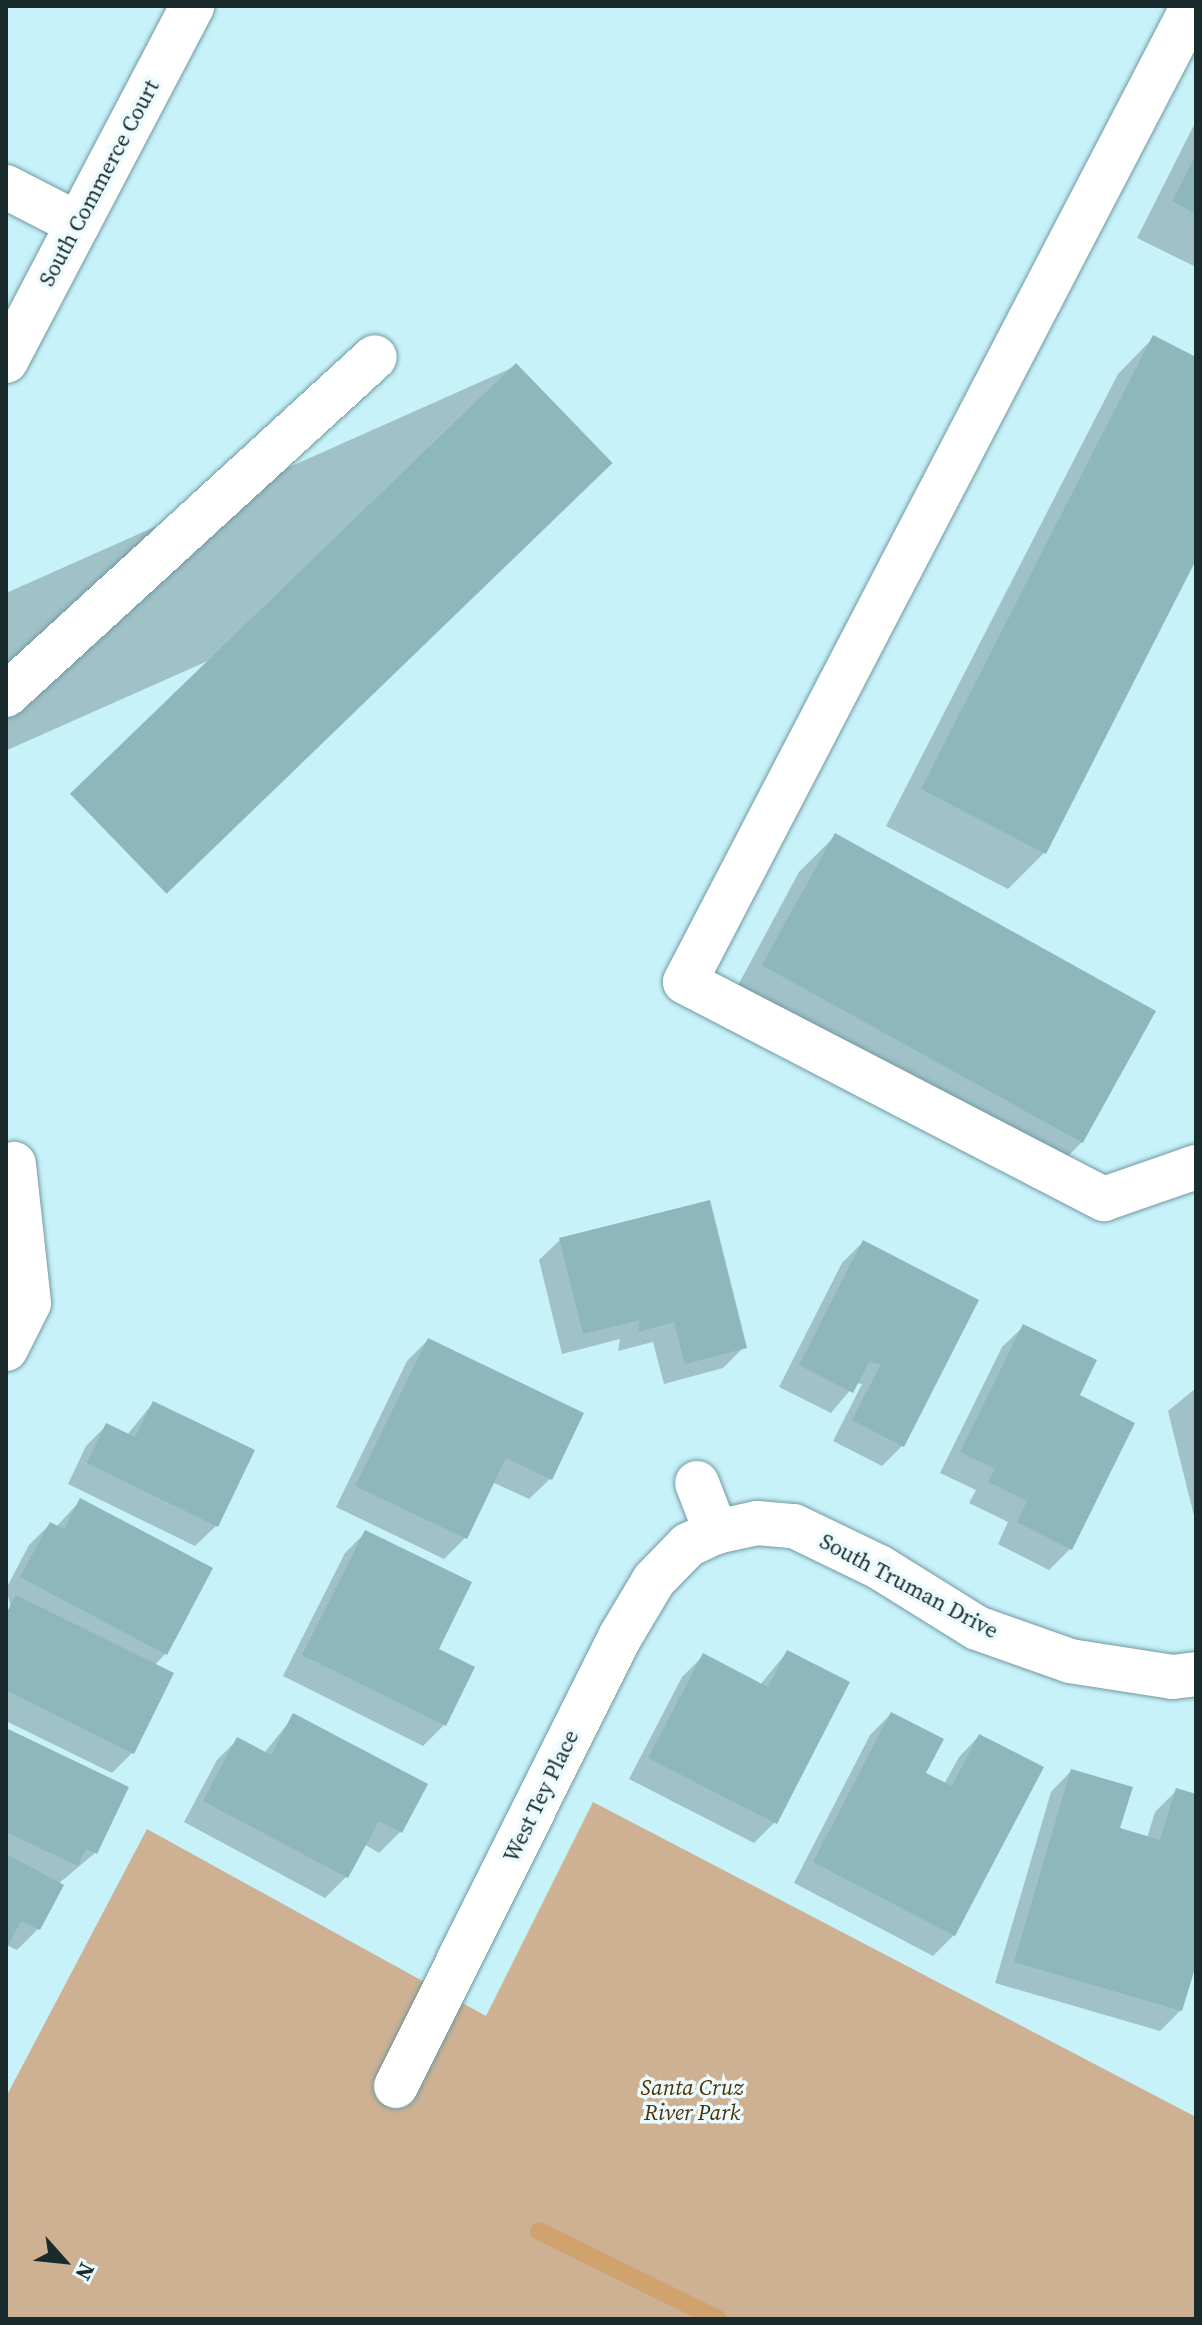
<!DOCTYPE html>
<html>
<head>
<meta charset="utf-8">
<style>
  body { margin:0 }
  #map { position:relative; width:1202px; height:2325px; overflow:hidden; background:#c8f2fa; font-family:"Source Serif 4",serif }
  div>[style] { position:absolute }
  .green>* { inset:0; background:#cdb192 }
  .shadow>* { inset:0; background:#0003; transform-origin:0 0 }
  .stream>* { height:18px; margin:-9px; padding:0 9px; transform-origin:9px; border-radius:9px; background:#cfa26e }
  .building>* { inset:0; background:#8db6bd; transform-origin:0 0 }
  .roads { filter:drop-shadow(0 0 2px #7199a0) drop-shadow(0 0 2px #7199a0) }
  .minor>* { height:44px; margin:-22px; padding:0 22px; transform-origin:22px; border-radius:22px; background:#fff }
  span { translate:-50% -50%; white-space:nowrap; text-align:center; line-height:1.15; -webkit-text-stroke:7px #eafafd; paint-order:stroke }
  .street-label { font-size:22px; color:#1a2b2d }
  .park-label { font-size:22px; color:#4e3003; font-style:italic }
  .frame { position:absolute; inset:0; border:8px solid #1a2b2d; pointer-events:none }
  .north { position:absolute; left:24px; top:2221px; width:80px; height:80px; -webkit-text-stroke:6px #eafafd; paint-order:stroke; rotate:117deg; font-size:22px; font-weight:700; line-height:32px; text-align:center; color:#1a2b2d }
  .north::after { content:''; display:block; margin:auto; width:28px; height:36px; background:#1a2b2d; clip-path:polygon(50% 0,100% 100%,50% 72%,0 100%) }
</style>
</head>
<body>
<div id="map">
  <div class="green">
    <i style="clip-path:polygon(593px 1802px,1196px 2117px,1196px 2319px,6px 2319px,6px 2097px,147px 1829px,486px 2016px)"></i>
  </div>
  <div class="shadow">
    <i style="clip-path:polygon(1196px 121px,1196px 267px,1137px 238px)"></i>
    <i style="clip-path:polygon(1153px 338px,1196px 359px,1196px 555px,1044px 853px,1008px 889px,886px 826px,1118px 374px)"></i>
    <i style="left:516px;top:366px;width:144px;height:670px;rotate:66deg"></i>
    <i style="clip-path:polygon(835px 836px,1083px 1141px,1047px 1177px,729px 1002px,799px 872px)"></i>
    <i style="clip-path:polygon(560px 1240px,744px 1347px,723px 1368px,664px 1384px,653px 1342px,618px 1351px,620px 1339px,562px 1354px,539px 1260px)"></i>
    <i style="clip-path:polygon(863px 1242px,903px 1445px,882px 1466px,833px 1441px,862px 1384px,856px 1383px,831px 1413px,779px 1387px,842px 1263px)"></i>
    <i style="clip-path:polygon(1023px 1327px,1077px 1396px,1070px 1549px,1049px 1570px,998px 1544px,1008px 1522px,969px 1503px,976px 1490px,940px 1473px,1002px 1347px)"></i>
    <i style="clip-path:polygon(428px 1340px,550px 1479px,529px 1499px,492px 1482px,465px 1538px,444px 1559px,336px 1507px,407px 1361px)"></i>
    <i style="clip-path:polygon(1196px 1388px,1196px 1524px,1168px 1411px)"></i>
    <i style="clip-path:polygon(153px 1403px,216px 1526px,195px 1546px,68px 1484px,86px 1446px,107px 1425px,127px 1435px)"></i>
    <i style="clip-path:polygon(80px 1501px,166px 1653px,154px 1666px,133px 1752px,112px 1773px,6px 1721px,10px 1603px,6px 1589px,29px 1545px,50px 1524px,56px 1527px)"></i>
    <i style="clip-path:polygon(366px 1532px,436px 1650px,444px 1725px,423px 1746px,283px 1676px,345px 1553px)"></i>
    <i style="clip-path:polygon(787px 1652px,775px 1822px,754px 1843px,629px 1779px,682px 1677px,703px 1656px,760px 1685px)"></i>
    <i style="clip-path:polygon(891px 1714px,923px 1774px,944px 1784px,959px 1757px,979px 1736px,954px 1935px,933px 1956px,794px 1883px,870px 1735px)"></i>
    <i style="clip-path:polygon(294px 1716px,425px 1785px,400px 1832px,379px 1853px,364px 1844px,346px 1877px,325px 1898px,184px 1822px,217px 1760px,238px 1739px,264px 1753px)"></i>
    <i style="clip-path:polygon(6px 1730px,95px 1853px,58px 1884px,38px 1929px,17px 1950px,6px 1945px)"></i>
    <i style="clip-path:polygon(1071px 1771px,1118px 1829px,1147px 1838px,1155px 1812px,1176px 1791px,1196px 1796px,1196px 1958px,1181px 2010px,1160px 2031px,995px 1983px,1051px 1792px)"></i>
  </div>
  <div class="stream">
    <i style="left:539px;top:2231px;width:199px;rotate:26.2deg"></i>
  </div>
  <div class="building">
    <i style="clip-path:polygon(1196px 154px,1196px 214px,1172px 201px)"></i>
    <i style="clip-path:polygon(1153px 335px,1196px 357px,1196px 560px,1046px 854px,921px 789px)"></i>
    <i style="left:516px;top:363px;width:139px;height:620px;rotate:46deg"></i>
    <i style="left:835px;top:833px;width:367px;height:151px;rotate:29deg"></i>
    <i style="clip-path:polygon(710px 1200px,747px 1348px,685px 1364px,674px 1322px,638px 1332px,640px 1320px,583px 1334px,559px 1238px)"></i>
    <i style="clip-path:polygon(863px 1240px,979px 1300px,904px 1447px,852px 1420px,881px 1364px,869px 1362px,853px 1393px,799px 1365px)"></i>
    <i style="clip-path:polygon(1023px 1324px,1097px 1360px,1080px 1395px,1135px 1423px,1072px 1550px,1017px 1522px,1027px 1501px,988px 1482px,995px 1469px,960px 1452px)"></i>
    <i style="clip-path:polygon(428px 1338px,584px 1413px,552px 1480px,506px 1458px,467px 1539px,355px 1486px)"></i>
    <i style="clip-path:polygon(153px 1401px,255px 1450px,218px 1527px,87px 1463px,106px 1423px,135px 1437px)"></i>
    <i style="clip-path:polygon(80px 1498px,213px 1568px,167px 1655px,20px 1577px,50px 1522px,64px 1529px)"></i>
    <i style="clip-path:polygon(365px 1530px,472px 1582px,439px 1649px,475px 1667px,446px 1726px,302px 1655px)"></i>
    <i style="clip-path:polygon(16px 1595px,174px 1673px,134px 1754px,6px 1690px,6px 1614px)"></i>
    <i style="clip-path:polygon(787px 1650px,850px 1682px,777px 1824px,648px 1758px,703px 1653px,768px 1687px)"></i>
    <i style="clip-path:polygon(891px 1712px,944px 1739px,926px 1773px,952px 1786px,979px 1734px,1044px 1767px,955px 1936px,813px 1862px)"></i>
    <i style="clip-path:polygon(293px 1713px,428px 1784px,402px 1833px,379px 1821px,348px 1878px,203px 1801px,237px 1737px,271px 1755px)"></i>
    <i style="clip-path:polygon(6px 1728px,129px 1787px,97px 1854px,86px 1849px,78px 1866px,6px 1832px)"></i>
    <i style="clip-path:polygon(1071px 1769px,1133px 1787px,1120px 1828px,1160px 1840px,1176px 1788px,1196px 1794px,1196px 1965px,1182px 2011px,1014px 1962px)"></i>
    <i style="clip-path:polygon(6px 1854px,64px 1885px,40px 1930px,21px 1921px,6px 1949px)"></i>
  </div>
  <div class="roads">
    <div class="minor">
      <i style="left:1193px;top:6px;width:1100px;rotate:117.5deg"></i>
      <i style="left:685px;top:982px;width:472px;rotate:27.4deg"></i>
      <i style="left:1104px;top:1199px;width:97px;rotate:-19.2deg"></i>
      <i style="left:6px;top:187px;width:81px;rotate:27.2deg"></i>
      <i style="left:6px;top:361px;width:401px;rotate:-62.3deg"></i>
      <i style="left:6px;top:695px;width:500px;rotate:-42.49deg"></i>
      <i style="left:6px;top:1349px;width:51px;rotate:-63.4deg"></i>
      <i style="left:29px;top:1303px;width:140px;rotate:-96.2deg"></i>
      <i style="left:697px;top:1483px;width:53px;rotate:68.8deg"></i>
      <i style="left:396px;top:2086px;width:502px;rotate:-63.49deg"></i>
      <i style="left:620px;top:1637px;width:66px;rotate:-59.2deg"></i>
      <i style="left:654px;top:1580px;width:49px;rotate:-45.8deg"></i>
      <i style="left:688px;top:1545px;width:31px;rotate:-25deg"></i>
      <i style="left:716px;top:1532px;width:42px;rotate:-12.4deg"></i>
      <i style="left:757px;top:1523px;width:37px;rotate:5deg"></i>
      <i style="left:794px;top:1526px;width:94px;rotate:25.8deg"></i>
      <i style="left:879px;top:1567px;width:115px;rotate:31.9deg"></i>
      <i style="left:977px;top:1628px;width:99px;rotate:19.5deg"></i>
      <i style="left:1070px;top:1661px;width:104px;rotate:8.8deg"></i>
      <i style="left:1173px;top:1677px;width:23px;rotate:-7deg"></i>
    </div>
  </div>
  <div class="street-label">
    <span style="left:99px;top:183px;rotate:-62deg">South Commerce Court</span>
    <span style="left:909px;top:1586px;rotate:28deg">South Truman Drive</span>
    <span style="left:541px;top:1796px;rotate:-64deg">West Tey Place</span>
  </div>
  <div class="park-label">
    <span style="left:692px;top:2100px">Santa Cruz<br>River Park</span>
  </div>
  <div class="frame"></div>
  <div class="north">N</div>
</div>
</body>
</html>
